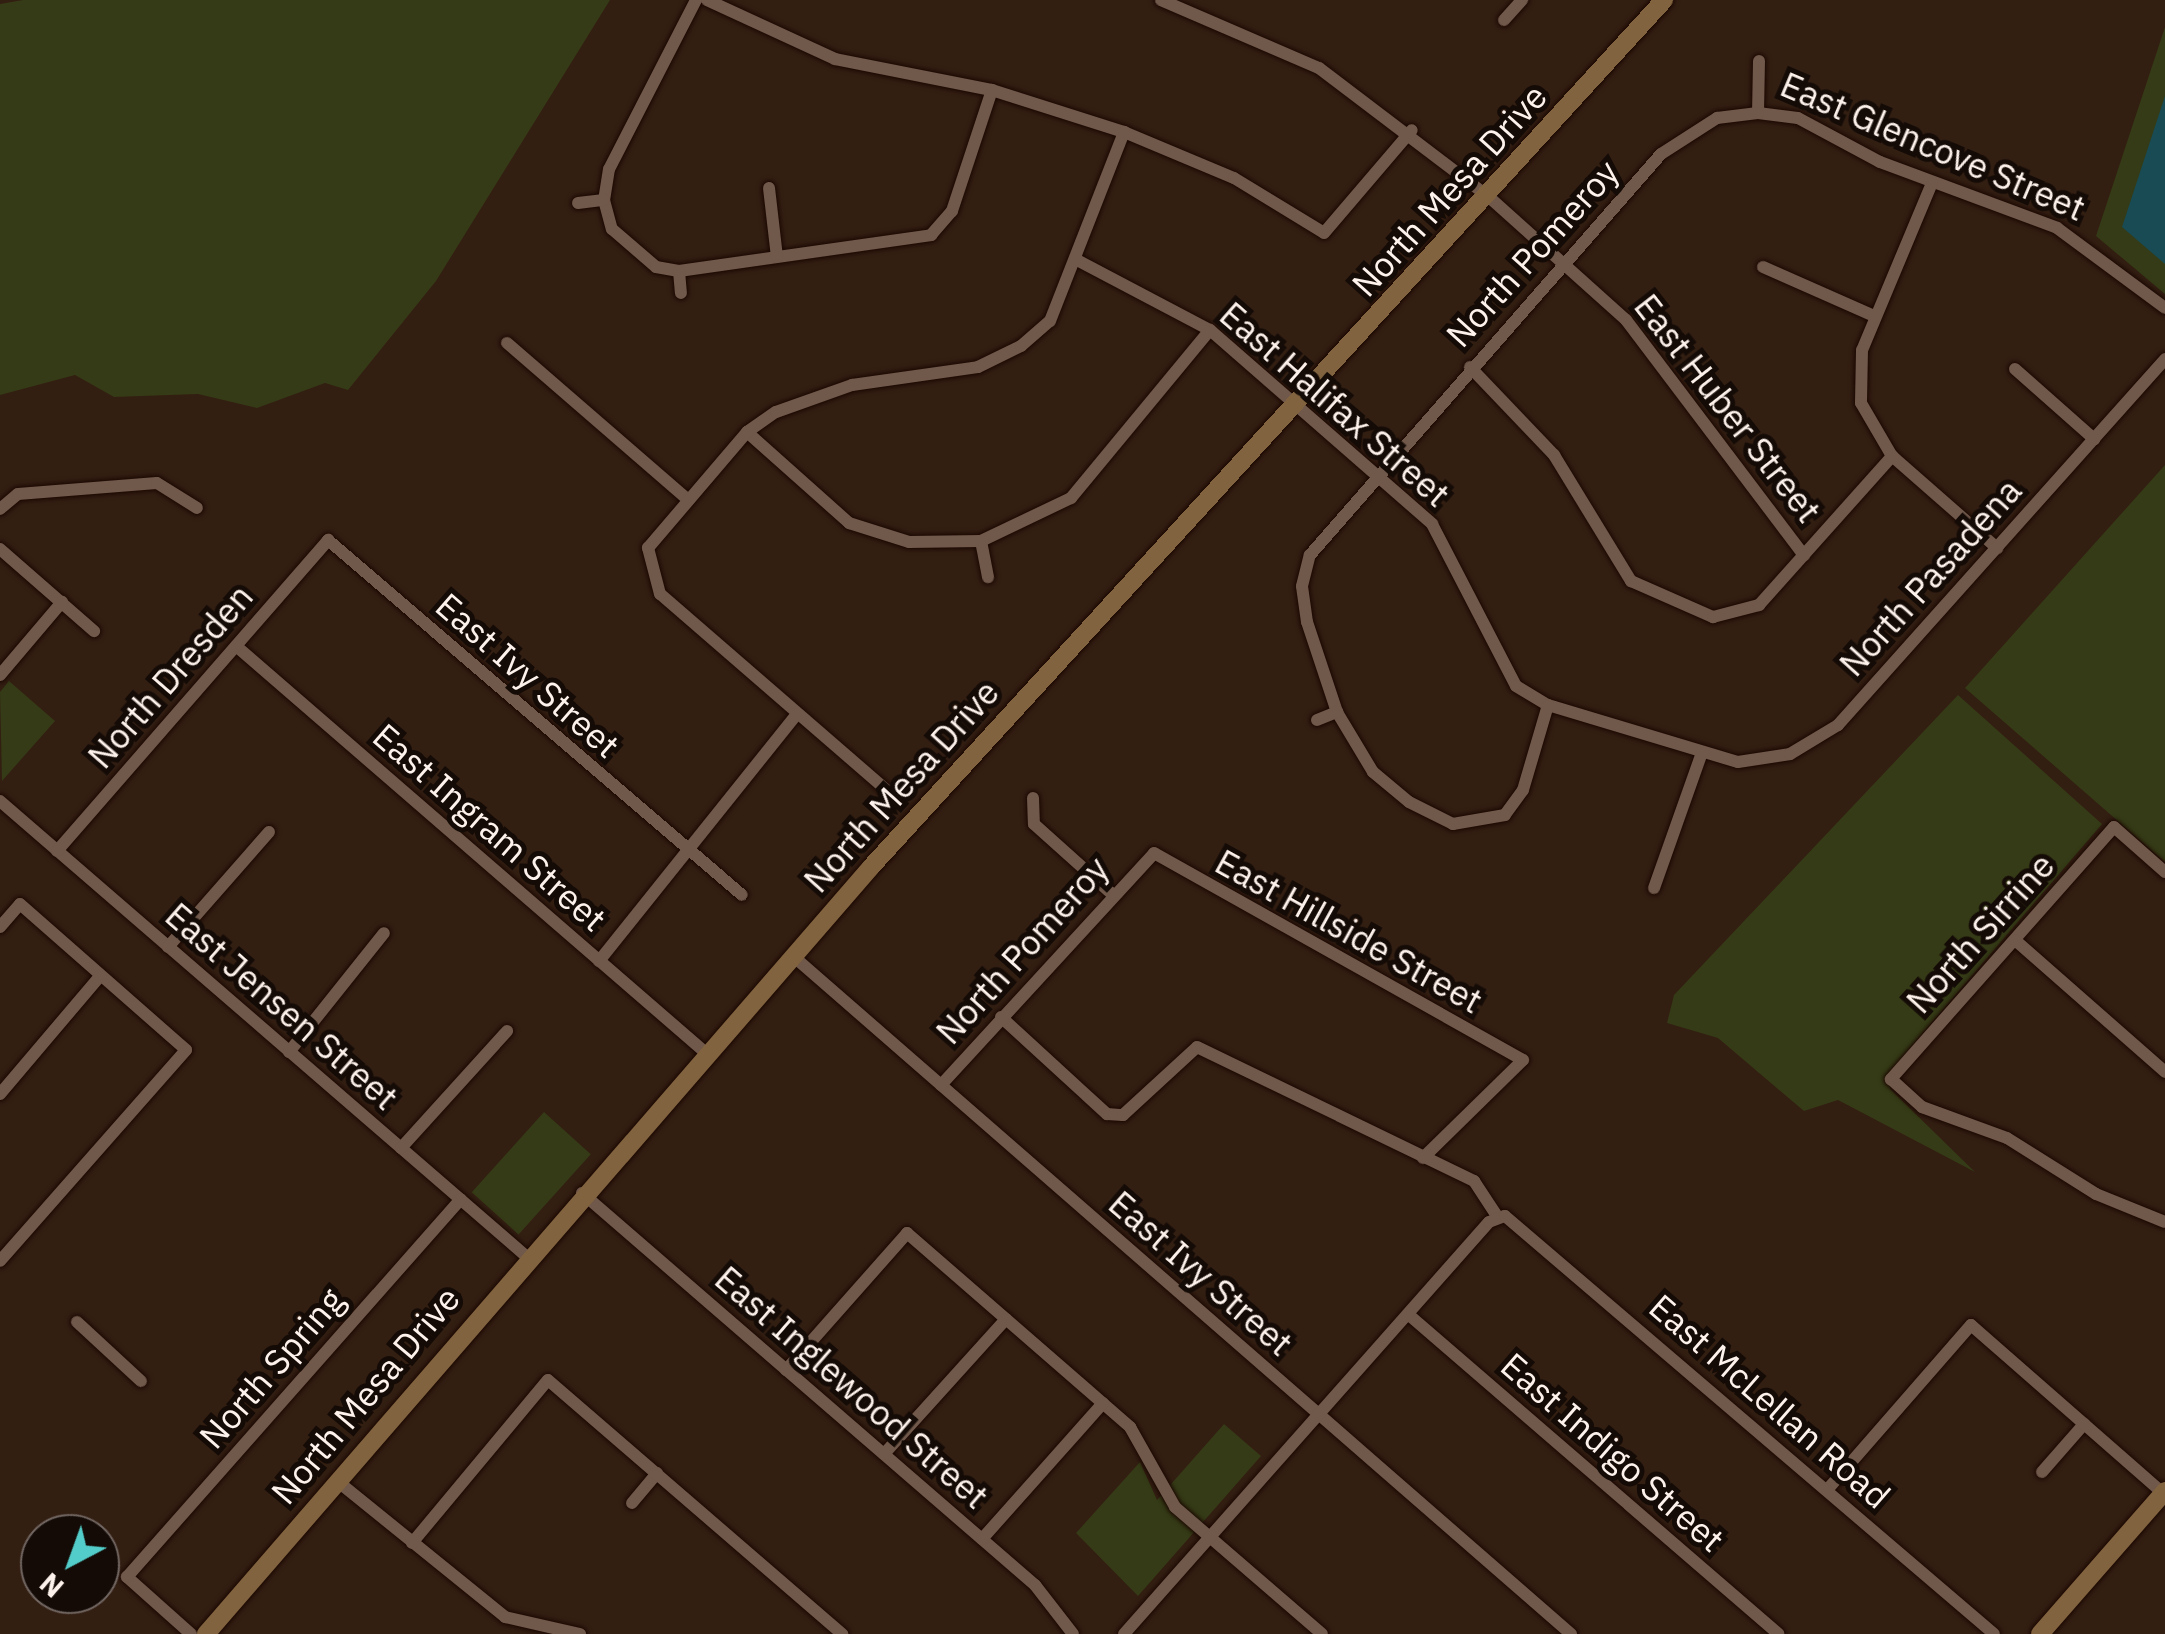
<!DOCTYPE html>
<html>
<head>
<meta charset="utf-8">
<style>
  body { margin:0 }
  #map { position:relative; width:2165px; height:1634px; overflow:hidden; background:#331e12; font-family:"IBM Plex Sans",sans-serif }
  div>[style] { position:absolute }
  .green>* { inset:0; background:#353b16; transform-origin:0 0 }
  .water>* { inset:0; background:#184b54 }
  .roads { filter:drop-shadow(0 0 2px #1a0701) drop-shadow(0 0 2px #1a0701) }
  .street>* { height:12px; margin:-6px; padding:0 6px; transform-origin:6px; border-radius:6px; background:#70584a }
  .secondary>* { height:18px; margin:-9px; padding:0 9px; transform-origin:9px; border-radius:9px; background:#81633f }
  span { translate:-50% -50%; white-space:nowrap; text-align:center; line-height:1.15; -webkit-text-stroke:10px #140b06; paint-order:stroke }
  .street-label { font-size:35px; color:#fef2ec }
  .north { position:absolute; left:20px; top:1514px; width:100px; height:100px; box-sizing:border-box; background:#140b06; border:2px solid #726762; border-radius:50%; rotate:221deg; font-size:28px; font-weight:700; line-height:40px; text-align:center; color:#fef2ec }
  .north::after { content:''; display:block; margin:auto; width:35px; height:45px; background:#53cdc9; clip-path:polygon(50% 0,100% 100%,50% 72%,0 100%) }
</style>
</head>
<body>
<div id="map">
  <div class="green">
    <i style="clip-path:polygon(23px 0,610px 0,436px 281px,348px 390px,325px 383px,257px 408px,198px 394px,114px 397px,75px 375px,0 395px,0 4px)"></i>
    <i style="clip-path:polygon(2165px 27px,2165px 294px,2096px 236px)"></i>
    <i style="clip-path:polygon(2165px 465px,2165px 862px,1965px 688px)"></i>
    <i style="clip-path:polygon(9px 681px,55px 721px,2px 781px,0 692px)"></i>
    <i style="clip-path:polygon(1958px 695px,2102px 824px,1890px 1071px,1890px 1089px,1975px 1172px,1838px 1100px,1804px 1111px,1718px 1038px,1667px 1023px,1674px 995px)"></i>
    <i style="left:544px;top:1112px;width:63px;height:108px;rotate:42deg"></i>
    <i style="clip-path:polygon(1224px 1424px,1261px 1456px,1138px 1596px,1076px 1533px,1140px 1462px,1157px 1500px)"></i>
  </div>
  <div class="water">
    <i style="clip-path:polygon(2165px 96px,2165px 264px,2122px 227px)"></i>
  </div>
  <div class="roads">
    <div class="street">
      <i style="left:696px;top:0;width:190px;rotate:117.2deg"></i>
      <i style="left:609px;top:169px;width:31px;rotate:99deg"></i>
      <i style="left:604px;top:200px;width:30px;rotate:75deg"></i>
      <i style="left:612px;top:229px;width:58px;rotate:40.8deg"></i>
      <i style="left:656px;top:267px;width:23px;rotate:10deg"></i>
      <i style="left:679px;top:271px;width:255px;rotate:-8.1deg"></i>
      <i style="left:931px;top:235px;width:32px;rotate:-49deg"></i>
      <i style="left:952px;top:211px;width:127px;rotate:-71.7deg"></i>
      <i style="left:707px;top:0;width:141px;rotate:24.7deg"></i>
      <i style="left:835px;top:59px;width:160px;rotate:11.2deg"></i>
      <i style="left:992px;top:90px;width:139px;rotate:17.7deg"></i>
      <i style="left:1124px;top:132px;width:119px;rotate:22.7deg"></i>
      <i style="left:1234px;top:178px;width:105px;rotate:31.4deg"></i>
      <i style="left:1324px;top:233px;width:135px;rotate:-49.5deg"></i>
      <i style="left:1161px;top:0;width:172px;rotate:23.3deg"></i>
      <i style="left:1319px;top:68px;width:213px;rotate:37.2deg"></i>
      <i style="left:1489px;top:197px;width:184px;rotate:41.9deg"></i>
      <i style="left:1626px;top:320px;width:295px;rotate:52.9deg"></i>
      <i style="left:1504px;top:20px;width:27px;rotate:-48deg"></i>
      <i style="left:1759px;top:61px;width:52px;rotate:91.1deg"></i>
      <i style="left:1758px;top:113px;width:40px;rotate:7.1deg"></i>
      <i style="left:1798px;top:118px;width:93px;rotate:28.2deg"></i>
      <i style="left:1880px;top:162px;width:189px;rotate:20.4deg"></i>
      <i style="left:2057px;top:228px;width:134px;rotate:36.5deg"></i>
      <i style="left:1932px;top:183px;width:181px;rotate:112.7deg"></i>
      <i style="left:1862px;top:350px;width:53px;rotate:91.1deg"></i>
      <i style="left:1861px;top:403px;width:61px;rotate:59.7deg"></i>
      <i style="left:1892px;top:456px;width:140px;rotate:41.2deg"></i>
      <i style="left:769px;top:188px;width:69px;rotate:83.4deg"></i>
      <i style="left:578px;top:203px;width:26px;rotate:-7deg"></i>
      <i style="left:1077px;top:260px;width:150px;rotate:27.8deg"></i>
      <i style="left:1210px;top:330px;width:295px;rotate:41.1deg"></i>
      <i style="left:1432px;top:524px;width:182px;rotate:62.6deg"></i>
      <i style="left:1516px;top:686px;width:37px;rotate:31deg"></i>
      <i style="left:1548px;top:705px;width:198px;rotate:16.7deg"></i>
      <i style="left:1738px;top:762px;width:53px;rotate:-8.7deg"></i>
      <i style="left:1790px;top:754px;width:56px;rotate:-31.1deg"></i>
      <i style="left:1838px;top:725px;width:491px;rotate:-48.2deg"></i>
      <i style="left:1763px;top:267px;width:121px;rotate:23.8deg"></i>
      <i style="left:679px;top:271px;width:22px;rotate:85deg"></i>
      <i style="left:507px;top:343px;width:240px;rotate:40.9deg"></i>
      <i style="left:1470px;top:367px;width:122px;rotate:46.3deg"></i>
      <i style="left:1554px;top:455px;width:148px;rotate:58.6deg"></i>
      <i style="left:1631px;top:581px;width:90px;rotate:23.7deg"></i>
      <i style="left:1713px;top:617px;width:48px;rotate:-14.6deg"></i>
      <i style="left:1759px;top:605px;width:200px;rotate:-48.2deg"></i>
      <i style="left:2015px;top:369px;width:106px;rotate:41.5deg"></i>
      <i style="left:747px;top:432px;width:137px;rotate:41.7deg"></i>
      <i style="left:849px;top:523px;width:63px;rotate:17.6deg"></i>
      <i style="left:909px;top:542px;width:72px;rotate:-0.8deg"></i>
      <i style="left:981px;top:541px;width:100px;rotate:-25.5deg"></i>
      <i style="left:1071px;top:498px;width:218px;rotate:-50.4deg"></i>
      <i style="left:0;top:509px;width:23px;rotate:-40deg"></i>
      <i style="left:18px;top:494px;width:139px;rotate:-4.5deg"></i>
      <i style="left:157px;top:483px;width:47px;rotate:32deg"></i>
      <i style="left:981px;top:541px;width:37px;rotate:79deg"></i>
      <i style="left:0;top:549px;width:125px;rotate:41.1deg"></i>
      <i style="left:236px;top:646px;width:622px;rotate:40.89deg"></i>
      <i style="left:0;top:675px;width:96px;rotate:-49.7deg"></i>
      <i style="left:1548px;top:705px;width:89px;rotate:106.4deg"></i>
      <i style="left:1523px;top:790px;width:31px;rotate:126deg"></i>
      <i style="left:1505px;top:815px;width:53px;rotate:170.2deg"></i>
      <i style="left:1453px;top:824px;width:49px;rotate:-153.4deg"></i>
      <i style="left:1409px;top:802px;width:47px;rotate:-140.2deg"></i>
      <i style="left:1373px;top:772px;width:70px;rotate:-121deg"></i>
      <i style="left:1337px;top:712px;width:95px;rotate:-108.4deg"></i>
      <i style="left:1307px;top:622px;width:36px;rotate:-98deg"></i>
      <i style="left:1302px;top:586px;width:32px;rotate:-76deg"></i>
      <i style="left:1310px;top:555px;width:533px;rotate:-48.8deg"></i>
      <i style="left:1661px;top:154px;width:67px;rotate:-32.7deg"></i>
      <i style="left:1717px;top:118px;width:41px;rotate:-7deg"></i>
      <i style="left:1317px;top:720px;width:22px;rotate:-22deg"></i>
      <i style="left:890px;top:793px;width:304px;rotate:-139.1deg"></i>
      <i style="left:660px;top:594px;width:48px;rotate:-104.6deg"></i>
      <i style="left:648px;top:548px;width:153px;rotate:-49.5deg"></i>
      <i style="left:747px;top:432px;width:35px;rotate:-35deg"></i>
      <i style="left:776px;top:412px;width:81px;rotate:-19.6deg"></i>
      <i style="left:852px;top:385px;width:127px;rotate:-8.1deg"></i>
      <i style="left:978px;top:367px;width:48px;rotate:-26deg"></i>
      <i style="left:1021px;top:346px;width:38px;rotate:-41deg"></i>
      <i style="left:1050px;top:321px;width:203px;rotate:-68.6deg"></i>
      <i style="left:1033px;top:798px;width:26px;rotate:88deg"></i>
      <i style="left:1034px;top:824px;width:103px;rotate:41.9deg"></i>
      <i style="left:0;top:801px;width:695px;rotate:40.86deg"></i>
      <i style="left:57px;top:851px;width:413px;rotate:-48.9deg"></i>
      <i style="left:328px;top:540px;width:545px;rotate:40.61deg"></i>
      <i style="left:2165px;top:872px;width:68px;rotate:-138.6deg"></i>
      <i style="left:2114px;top:827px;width:337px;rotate:131.5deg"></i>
      <i style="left:1891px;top:1079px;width:42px;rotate:42.1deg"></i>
      <i style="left:1922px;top:1107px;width:90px;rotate:20deg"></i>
      <i style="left:2007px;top:1138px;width:105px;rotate:32.2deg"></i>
      <i style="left:2096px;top:1194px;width:74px;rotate:22.1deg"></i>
      <i style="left:1654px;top:888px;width:141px;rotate:-70.5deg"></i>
      <i style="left:0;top:927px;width:30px;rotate:-49deg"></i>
      <i style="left:20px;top:904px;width:221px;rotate:41.3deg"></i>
      <i style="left:186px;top:1050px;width:281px;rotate:131.4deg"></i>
      <i style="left:2015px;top:940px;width:200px;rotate:41.3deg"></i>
      <i style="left:168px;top:947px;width:153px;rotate:-48.7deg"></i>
      <i style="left:793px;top:956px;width:1032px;rotate:41.07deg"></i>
      <i style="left:599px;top:961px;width:317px;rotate:-51.3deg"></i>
      <i style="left:1001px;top:1017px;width:144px;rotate:42.5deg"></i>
      <i style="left:1107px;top:1114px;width:16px;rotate:4deg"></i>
      <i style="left:1123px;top:1115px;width:100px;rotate:-42.6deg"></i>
      <i style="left:1197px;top:1047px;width:308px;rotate:25.8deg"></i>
      <i style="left:1474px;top:1181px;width:42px;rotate:56.7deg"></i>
      <i style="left:289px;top:1052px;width:152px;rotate:-51.4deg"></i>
      <i style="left:941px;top:1085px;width:315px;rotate:-47.4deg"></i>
      <i style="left:1154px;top:853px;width:423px;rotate:29.3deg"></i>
      <i style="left:1523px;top:1060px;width:140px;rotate:135.6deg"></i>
      <i style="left:0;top:1094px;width:155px;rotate:-49.7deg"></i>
      <i style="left:401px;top:1148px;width:158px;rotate:-47.8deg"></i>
      <i style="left:582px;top:1193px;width:599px;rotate:40.87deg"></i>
      <i style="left:1035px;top:1585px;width:62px;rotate:52.2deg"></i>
      <i style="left:1409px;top:1315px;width:488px;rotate:40.8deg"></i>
      <i style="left:77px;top:1322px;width:87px;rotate:42.7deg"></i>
      <i style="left:786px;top:1370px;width:183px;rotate:-48.5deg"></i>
      <i style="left:907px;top:1233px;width:296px;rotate:41deg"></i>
      <i style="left:1130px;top:1427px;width:92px;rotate:60.6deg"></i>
      <i style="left:1175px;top:1507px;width:194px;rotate:40.8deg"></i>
      <i style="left:884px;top:1454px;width:182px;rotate:-47.9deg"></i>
      <i style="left:2042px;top:1472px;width:64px;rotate:-48.8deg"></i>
      <i style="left:336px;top:1480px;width:218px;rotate:39deg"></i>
      <i style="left:505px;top:1617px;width:77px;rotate:12.8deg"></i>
      <i style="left:1827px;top:1490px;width:219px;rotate:-48.9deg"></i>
      <i style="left:1971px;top:1325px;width:255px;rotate:41.2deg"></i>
      <i style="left:632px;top:1503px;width:39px;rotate:-50deg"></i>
      <i style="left:982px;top:1539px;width:182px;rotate:-48.3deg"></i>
      <i style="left:412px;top:1543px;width:212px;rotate:-50.2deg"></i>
      <i style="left:548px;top:1380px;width:389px;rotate:40.8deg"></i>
      <i style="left:191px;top:1634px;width:86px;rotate:-138.3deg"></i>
      <i style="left:127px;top:1577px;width:504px;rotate:-48.54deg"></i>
      <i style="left:1124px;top:1634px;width:550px;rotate:-48.46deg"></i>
      <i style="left:1489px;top:1222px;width:17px;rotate:-21deg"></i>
      <i style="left:1505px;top:1216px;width:643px;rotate:40.52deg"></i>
    </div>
    <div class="secondary">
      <i style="left:206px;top:1634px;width:1015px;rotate:-49.07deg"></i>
      <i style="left:871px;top:867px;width:1175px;rotate:-47.55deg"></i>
      <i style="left:2040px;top:1634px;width:190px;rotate:-48.8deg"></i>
    </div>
  </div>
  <div class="street-label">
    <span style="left:1933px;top:146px;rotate:23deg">East Glencove Street</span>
    <span style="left:1449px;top:190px;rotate:-48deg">North Mesa Drive</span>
    <span style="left:1532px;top:253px;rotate:-48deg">North Pomeroy</span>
    <span style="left:1335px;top:404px;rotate:41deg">East Halifax Street</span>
    <span style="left:1728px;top:408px;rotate:52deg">East Huber Street</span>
    <span style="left:1930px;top:577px;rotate:-48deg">North Pasadena</span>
    <span style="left:528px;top:675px;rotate:41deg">East Ivy Street</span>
    <span style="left:170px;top:676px;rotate:-49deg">North Dresden</span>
    <span style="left:901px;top:786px;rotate:-48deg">North Mesa Drive</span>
    <span style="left:490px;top:827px;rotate:41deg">East Ingram Street</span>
    <span style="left:1349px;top:931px;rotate:29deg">East Hillside Street</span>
    <span style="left:1980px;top:933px;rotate:-48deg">North Sirrine</span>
    <span style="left:1022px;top:950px;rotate:-48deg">North Pomeroy</span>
    <span style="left:282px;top:1006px;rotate:41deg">East Jensen Street</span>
    <span style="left:1201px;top:1273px;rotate:41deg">East Ivy Street</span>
    <span style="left:271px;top:1368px;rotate:-49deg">North Spring</span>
    <span style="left:852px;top:1387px;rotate:41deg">East Inglewood Street</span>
    <span style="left:365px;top:1395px;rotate:-50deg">North Mesa Drive</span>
    <span style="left:1770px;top:1401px;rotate:41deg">East McLellan Road</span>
    <span style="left:1613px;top:1452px;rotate:41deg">East Indigo Street</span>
  </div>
  <div class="north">N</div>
</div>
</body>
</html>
